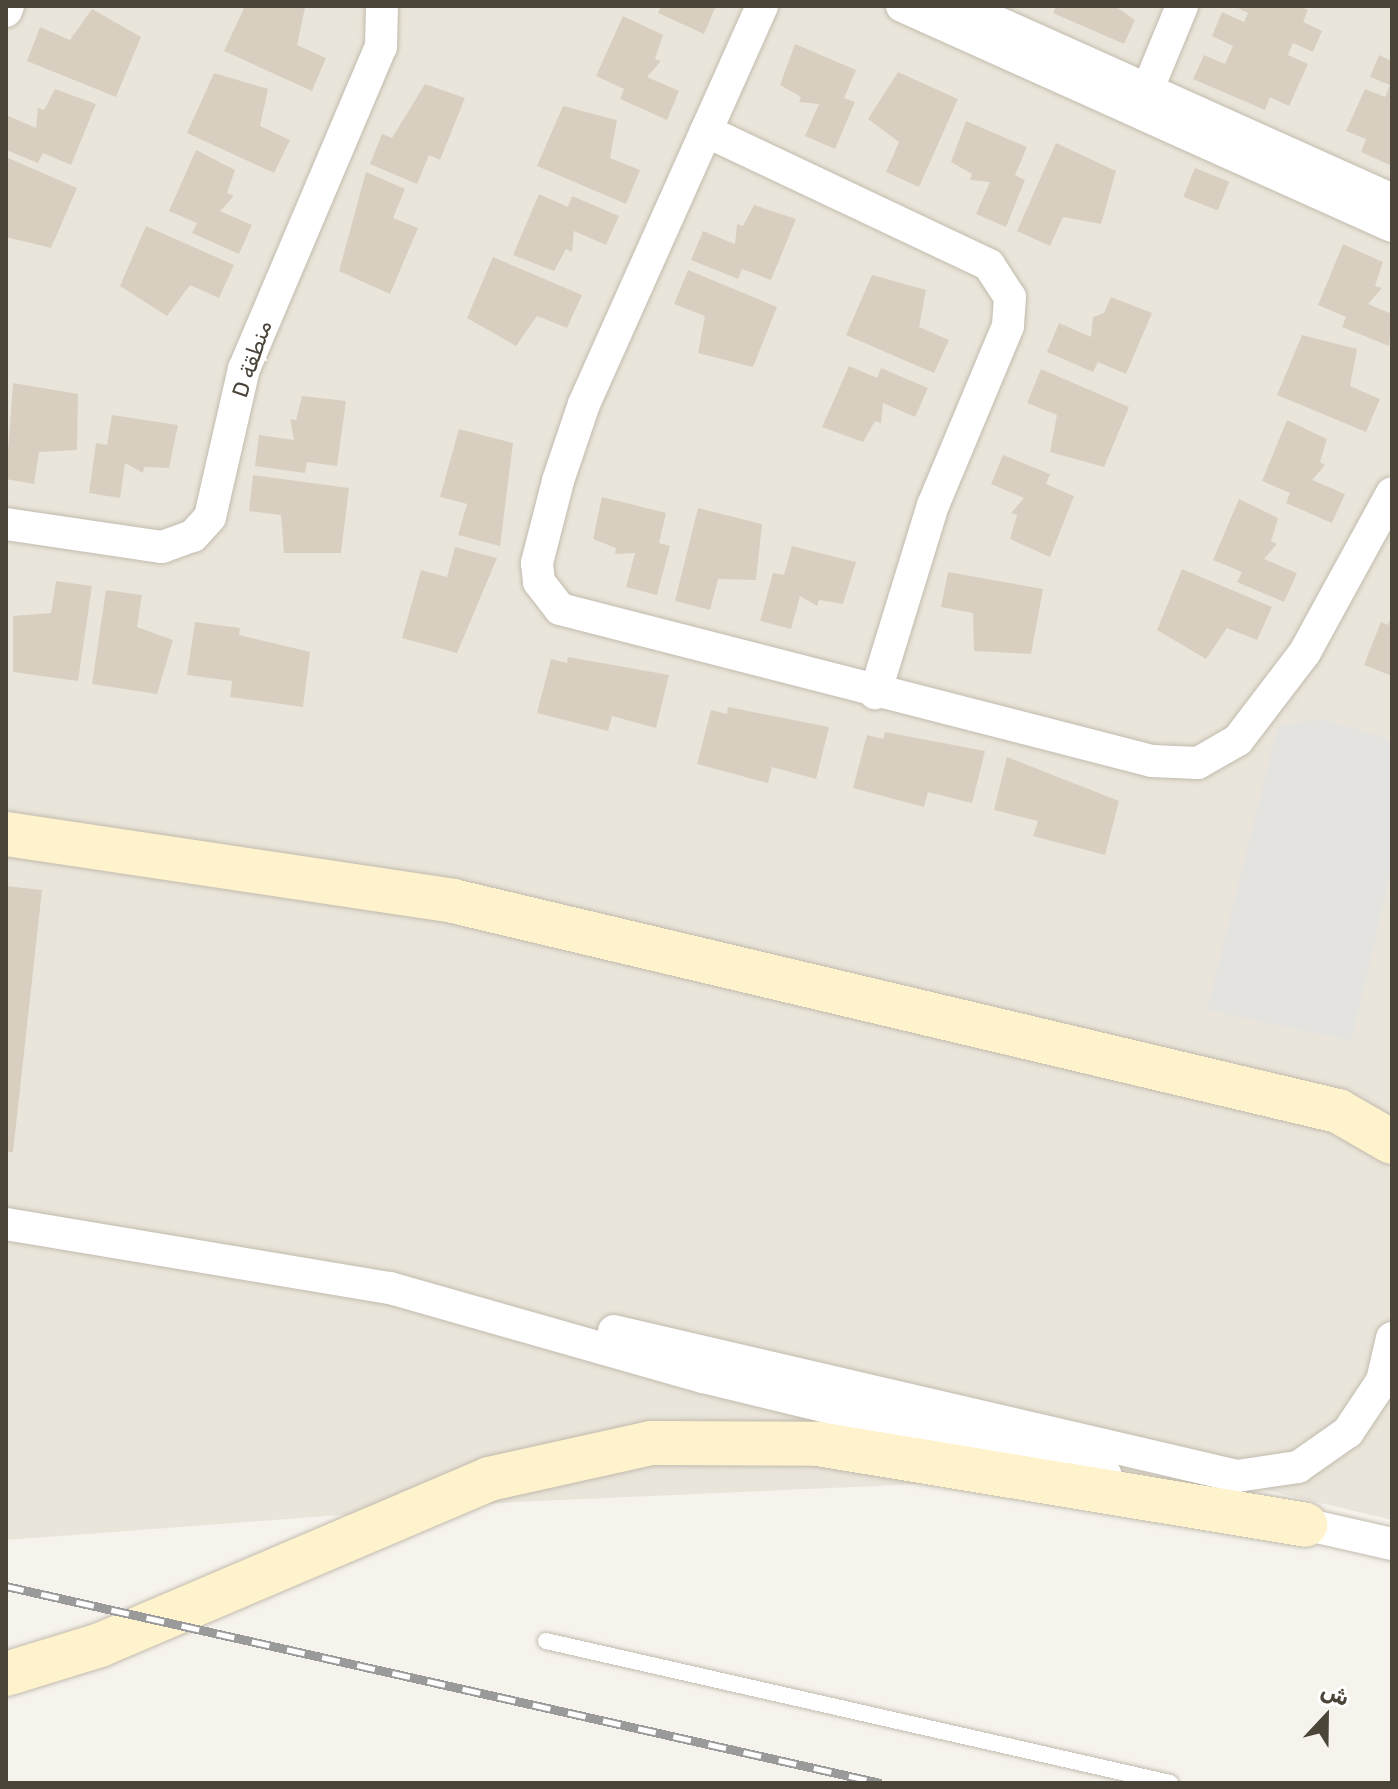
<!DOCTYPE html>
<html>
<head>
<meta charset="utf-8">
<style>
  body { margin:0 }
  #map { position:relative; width:1398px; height:1789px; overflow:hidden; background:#f6f3ec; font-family:Rubik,"Noto Sans Arabic",sans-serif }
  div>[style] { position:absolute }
  .residential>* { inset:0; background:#eae5da }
  .parking>* { inset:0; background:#e5e3e0 }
  .building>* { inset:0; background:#d8cfc1; transform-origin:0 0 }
  .roads { filter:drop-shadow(0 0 2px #c2bbae) drop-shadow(0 0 2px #c2bbae) }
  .lane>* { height:16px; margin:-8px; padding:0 8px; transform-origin:8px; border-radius:8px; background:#fff }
  .street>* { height:32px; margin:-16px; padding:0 16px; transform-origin:16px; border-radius:16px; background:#fff }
  .secondary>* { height:44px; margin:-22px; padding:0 22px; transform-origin:22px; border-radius:22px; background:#fff3cd }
  .rail>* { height:9px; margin-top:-4.5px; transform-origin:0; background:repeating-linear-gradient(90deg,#fff 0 18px,#9a9a9a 0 36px); box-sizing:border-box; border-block:2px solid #9a9a9a }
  span { translate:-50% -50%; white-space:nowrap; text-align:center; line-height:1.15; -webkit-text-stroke:8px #fff; paint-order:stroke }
  .street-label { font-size:22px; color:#4b4439 }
  .frame { position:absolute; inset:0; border:8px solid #4b4439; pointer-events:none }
  .north { position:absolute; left:1286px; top:1677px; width:80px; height:80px; -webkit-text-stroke:6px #fff; paint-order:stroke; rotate:22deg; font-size:22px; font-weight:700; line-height:32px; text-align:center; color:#4b4439 }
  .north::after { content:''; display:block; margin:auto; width:28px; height:36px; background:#4b4439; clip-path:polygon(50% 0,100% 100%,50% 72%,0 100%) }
</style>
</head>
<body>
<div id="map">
  <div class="residential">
    <i style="clip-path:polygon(6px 6px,1392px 6px,1392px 1520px,1190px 1472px,516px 1502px,6px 1540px)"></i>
  </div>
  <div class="parking">
    <i style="clip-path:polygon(1323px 719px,1392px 740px,1392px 866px,1352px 1041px,1207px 1010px,1278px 726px)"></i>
  </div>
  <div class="building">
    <i style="clip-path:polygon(245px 6px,305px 8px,297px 45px,326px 58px,312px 91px,224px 51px)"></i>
    <i style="clip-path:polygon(661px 6px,716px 6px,704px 34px,658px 13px)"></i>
    <i style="clip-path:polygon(1056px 6px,1115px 6px,1135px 20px,1124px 44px,1053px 13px)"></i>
    <i style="clip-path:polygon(1234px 6px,1300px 6px,1308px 10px,1303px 22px,1322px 31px,1313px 52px,1293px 43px,1288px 55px,1308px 64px,1289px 106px,1270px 97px,1265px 110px,1193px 79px,1204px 55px,1225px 64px,1233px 46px,1212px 36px,1222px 12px,1244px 22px,1248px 13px)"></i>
    <i style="clip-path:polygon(92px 9px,141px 37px,116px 97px,27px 61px,40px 27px,70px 40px)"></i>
    <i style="clip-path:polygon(623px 16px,663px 35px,655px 59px,661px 61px,647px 77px,679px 91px,667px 120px,620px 99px,624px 89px,596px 76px)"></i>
    <i style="clip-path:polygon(795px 44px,856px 70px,844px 98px,855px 102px,835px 149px,805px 136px,819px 104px,799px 102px,801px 97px,780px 85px)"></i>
    <i style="clip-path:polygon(1379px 55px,1392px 61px,1392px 166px,1361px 152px,1366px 139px,1346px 131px,1365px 89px,1385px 97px,1390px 85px,1370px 77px)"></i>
    <i style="clip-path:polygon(898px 72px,958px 99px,919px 187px,886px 172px,899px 142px,868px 119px)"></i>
    <i style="clip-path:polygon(214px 73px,268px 89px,260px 126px,290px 140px,274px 173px,187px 133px)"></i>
    <i style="clip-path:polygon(425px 84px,465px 98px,440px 160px,429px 155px,417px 184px,370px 164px,382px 134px,392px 138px)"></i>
    <i style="clip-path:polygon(55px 89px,96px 104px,71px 165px,43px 153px,38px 163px,6px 150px,6px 115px,36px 128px,38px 108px,44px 110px)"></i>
    <i style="clip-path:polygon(563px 106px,617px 120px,610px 158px,640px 170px,626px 204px,537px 166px)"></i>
    <i style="clip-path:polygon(966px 121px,1027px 147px,1015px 175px,1025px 180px,1006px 227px,976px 214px,990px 182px,970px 180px,972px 174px,951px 162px)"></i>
    <i style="clip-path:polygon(1056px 143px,1116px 171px,1101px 224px,1063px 217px,1050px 246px,1017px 231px)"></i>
    <i style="clip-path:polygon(196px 150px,235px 170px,227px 193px,234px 196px,220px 211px,252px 225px,239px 254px,192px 233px,197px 223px,169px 211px)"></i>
    <i style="clip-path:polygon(6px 157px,77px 188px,51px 248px,6px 237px)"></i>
    <i style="left:1195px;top:168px;width:37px;height:31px;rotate:22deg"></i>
    <i style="clip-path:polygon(366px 172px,405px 189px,393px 218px,418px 228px,390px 294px,339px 271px)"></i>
    <i style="clip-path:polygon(539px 194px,568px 207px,572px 196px,619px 216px,606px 245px,574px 231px,572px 252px,566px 249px,554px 271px,513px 255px)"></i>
    <i style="clip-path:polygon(754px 205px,796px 219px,771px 280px,742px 269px,738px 279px,691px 260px,703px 231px,735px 244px,737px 224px,743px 226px)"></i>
    <i style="clip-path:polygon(146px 226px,234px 265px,219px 298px,190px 285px,167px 316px,120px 286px)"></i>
    <i style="clip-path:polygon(1343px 244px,1383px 262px,1375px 286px,1382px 288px,1368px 304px,1392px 314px,1389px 346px,1342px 327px,1346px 317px,1318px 305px)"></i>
    <i style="clip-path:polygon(493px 257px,582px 295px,567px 328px,537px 316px,516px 346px,467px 318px)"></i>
    <i style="clip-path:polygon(688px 270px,777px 307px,753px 367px,698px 353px,705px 316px,674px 304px)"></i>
    <i style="clip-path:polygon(872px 275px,926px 290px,919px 327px,949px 340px,934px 373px,846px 335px)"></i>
    <i style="clip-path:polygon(1111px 297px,1152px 313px,1126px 374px,1098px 362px,1093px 372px,1047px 352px,1059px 323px,1091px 337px,1093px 317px,1104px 313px)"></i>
    <i style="clip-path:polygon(1302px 335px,1357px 349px,1350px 386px,1380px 399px,1366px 432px,1277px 395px)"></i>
    <i style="clip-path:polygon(849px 366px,877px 378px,881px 368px,928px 388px,915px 417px,883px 403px,881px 423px,875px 421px,863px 442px,822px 427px)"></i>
    <i style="clip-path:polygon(1041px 369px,1129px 407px,1104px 467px,1050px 452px,1057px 415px,1027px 403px)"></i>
    <i style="clip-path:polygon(13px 383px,78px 394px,77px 450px,39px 452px,34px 484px,6px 479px)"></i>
    <i style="clip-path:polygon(302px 396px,346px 401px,337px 466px,307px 462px,305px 473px,255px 466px,259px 435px,294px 440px,290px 419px,296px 420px)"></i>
    <i style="clip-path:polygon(112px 415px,178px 425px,169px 468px,144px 467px,143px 473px,125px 463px,120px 498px,89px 493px,96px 443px,107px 445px)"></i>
    <i style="clip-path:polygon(1287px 420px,1327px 439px,1320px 462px,1325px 465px,1312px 480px,1345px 494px,1332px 523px,1286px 503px,1290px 493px,1262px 481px)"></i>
    <i style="clip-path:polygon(459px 429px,513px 443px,500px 546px,458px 535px,467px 504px,440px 497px)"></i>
    <i style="clip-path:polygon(1003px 455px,1050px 474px,1046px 484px,1074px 496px,1050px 557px,1010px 539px,1017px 515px,1011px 513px,1024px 498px,991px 484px)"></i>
    <i style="clip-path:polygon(253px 475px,349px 488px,341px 553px,284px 553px,281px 515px,249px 511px)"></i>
    <i style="clip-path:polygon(602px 497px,666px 513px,659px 543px,670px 546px,657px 595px,626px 587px,635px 553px,615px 554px,616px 548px,593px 539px)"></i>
    <i style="clip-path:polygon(1239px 499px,1278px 518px,1271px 541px,1277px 544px,1264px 559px,1297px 573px,1284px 602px,1237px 582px,1242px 572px,1213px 560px)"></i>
    <i style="clip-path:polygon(698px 508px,762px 524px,756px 580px,718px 579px,710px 610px,675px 601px)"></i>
    <i style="clip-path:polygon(792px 546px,856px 562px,843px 604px,819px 600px,817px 606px,800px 596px,791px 629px,760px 621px,773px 573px,784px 575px)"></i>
    <i style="clip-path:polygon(455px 547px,497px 558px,457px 653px,402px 638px,421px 570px,447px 577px)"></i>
    <i style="clip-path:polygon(1182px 569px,1272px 607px,1257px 640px,1227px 628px,1206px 659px,1157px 630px)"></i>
    <i style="clip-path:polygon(948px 572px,1043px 589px,1031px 654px,974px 651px,973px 613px,941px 607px)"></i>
    <i style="clip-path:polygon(56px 581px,92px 586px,78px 681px,13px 672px,13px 616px,51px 613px)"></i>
    <i style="clip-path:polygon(106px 590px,142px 595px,137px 627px,173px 640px,157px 694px,92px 684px)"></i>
    <i style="clip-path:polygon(1392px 614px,1392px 676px,1364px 665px,1381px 622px,1388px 625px)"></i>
    <i style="clip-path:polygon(195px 622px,240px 628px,239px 635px,310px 652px,303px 707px,230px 697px,232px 681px,187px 675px)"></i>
    <i style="clip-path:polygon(568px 657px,669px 675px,656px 728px,612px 716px,608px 731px,537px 713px,551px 659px,567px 663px)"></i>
    <i style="clip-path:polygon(728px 707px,829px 727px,816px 779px,772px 767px,768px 783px,697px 764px,711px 710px,727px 714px)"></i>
    <i style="clip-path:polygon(885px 732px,985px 751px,972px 803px,928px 792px,924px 807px,853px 788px,867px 735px,883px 739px)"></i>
    <i style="clip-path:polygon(1007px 757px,1119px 801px,1105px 855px,1033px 836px,1038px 821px,994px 810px)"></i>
    <i style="clip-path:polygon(6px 886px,42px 890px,13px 1152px,6px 1152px)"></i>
  </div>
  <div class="roads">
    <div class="lane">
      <i style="left:546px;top:1641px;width:640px;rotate:12.82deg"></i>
    </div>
    <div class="street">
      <i style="left:762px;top:6px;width:436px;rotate:114.1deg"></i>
      <i style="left:584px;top:404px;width:81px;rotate:108.7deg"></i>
      <i style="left:558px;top:481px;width:85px;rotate:104.4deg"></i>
      <i style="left:537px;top:563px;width:19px;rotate:84deg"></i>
      <i style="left:539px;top:582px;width:34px;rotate:52deg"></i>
      <i style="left:560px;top:609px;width:611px;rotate:14.4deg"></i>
      <i style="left:1152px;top:761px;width:46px;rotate:2.5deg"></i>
      <i style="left:1198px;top:763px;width:46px;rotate:-29.9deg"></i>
      <i style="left:1238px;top:740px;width:111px;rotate:-52.7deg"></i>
      <i style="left:1305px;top:652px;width:181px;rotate:-61.3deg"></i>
      <i style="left:902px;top:6px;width:537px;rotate:24.18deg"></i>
      <i style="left:961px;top:6px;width:473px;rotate:24.2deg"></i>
      <i style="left:6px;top:11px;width:5px;rotate:-68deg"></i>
      <i style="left:1147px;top:91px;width:92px;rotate:-67.6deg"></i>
      <i style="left:706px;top:131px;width:313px;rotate:25.3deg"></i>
      <i style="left:989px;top:265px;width:38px;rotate:57deg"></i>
      <i style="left:1010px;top:297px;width:29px;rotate:94deg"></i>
      <i style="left:1008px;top:326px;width:194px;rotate:112.7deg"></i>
      <i style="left:933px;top:505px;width:197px;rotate:107.1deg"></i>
      <i style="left:6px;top:524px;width:158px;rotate:8.4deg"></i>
      <i style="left:162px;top:547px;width:33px;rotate:-20deg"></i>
      <i style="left:193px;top:536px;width:25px;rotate:-48deg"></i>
      <i style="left:210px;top:517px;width:152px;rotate:-77.1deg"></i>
      <i style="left:244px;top:369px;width:350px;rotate:-67deg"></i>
      <i style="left:381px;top:47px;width:41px;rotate:-88.6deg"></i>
      <i style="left:6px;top:1224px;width:389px;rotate:9.5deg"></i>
      <i style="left:390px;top:1288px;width:325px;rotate:15.9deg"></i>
      <i style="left:703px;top:1377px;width:414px;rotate:13.6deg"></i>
      <i style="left:614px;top:1331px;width:640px;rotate:13.1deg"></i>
      <i style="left:1237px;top:1476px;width:62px;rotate:-8.4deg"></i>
      <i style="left:1298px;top:1467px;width:61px;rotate:-35deg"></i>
      <i style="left:1348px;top:1432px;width:61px;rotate:-56.3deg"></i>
      <i style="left:1382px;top:1381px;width:44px;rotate:-76.9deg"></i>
      <i style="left:1286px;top:1520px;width:109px;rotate:12.8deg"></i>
    </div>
    <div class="secondary">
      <i style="left:6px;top:834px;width:452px;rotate:8.5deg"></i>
      <i style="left:453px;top:901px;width:910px;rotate:13.35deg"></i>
      <i style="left:1338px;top:1111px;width:62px;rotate:29.9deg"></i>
      <i style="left:6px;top:1674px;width:98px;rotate:-17.1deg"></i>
      <i style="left:100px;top:1645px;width:423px;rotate:-23.1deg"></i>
      <i style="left:489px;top:1479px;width:166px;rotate:-12.5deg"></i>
      <i style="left:651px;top:1443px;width:167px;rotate:0.3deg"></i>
      <i style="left:818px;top:1444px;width:494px;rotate:9.4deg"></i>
    </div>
  </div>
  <div class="rail">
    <i style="left:6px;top:1586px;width:897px;rotate:12.69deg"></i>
  </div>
  <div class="street-label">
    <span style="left:252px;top:359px;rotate:-71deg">D منطقة</span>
  </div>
  <div class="frame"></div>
  <div class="north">ش</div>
</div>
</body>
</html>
